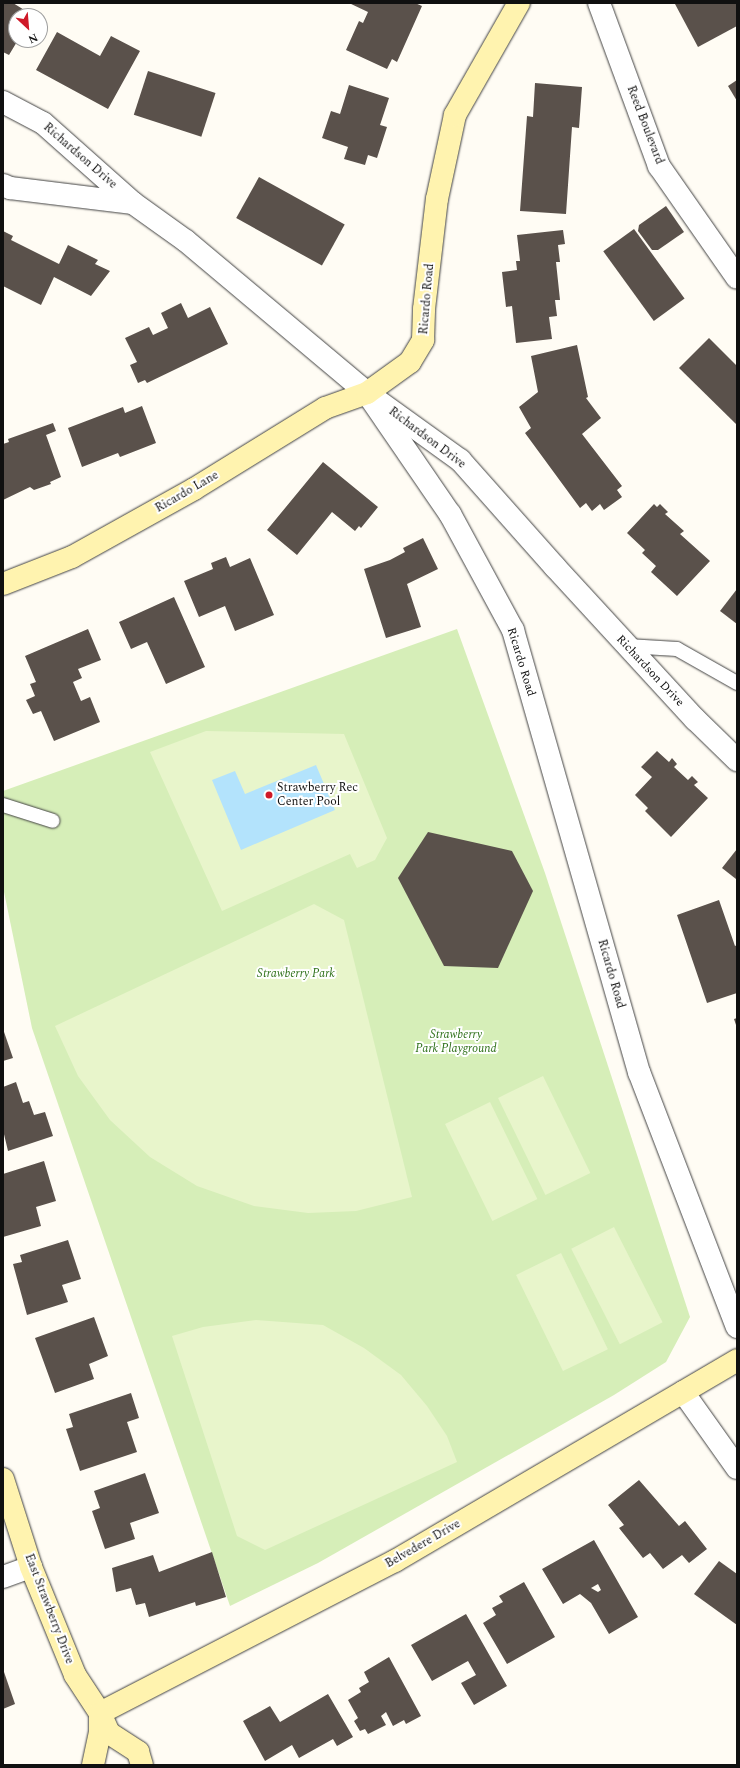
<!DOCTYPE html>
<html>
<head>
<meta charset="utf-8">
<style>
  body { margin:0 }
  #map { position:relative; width:740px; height:1768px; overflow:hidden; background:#fffcf4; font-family:Spectral,serif }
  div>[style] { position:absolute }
  .green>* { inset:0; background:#d6eeb8 }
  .pitch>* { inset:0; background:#e8f5cb; transform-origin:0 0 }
  .water>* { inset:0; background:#b3e3fc }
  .building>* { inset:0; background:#5a514b; transform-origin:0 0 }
  .roads { filter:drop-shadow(0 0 1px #434343) drop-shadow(0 0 1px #434343) }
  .lane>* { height:14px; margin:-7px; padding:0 7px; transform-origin:7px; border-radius:7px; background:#fff }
  .street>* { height:22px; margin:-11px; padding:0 11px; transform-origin:11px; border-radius:11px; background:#fff }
  .secondary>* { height:22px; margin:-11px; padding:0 11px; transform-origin:11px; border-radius:11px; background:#fff3af }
  .dots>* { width:11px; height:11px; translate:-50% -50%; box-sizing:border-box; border:2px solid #fff; border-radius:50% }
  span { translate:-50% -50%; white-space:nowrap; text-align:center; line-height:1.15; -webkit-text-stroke:4px #fff; paint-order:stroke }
  .street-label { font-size:12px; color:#101010 }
  .poi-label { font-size:12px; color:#101010 }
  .left { translate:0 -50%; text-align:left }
  .park-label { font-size:12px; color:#2e7019; font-style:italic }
  .frame { position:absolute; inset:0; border:4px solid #101010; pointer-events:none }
  .north { position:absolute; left:8px; top:8px; width:40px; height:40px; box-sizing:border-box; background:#fff; border:1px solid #9f9f9f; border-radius:50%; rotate:154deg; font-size:11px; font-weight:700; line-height:16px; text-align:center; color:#101010 }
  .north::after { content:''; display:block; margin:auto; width:14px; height:18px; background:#cf1928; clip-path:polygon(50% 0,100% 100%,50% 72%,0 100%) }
</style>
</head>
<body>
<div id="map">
  <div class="green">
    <i style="clip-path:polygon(457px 629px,545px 873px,690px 1317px,666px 1362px,614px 1395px,318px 1563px,230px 1606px,32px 1028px,3px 887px,3px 791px)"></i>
  </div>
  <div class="pitch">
    <i style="clip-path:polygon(206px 731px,344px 734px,387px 838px,375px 860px,357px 868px,350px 854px,222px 911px,150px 752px)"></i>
    <i style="clip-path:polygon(314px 904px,344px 920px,412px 1197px,356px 1211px,308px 1213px,254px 1206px,197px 1186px,150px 1157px,110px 1120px,78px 1076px,55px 1026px)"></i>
    <i style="left:543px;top:1076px;width:108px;height:50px;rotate:64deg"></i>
    <i style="left:490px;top:1102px;width:108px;height:50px;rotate:64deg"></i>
    <i style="left:614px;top:1227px;width:107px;height:48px;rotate:63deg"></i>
    <i style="left:561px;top:1253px;width:107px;height:50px;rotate:64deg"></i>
    <i style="clip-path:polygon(256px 1320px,323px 1325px,364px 1348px,401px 1375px,427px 1406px,447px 1436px,457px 1462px,265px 1550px,237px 1536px,172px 1336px,203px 1327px)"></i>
  </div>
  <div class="water">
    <i style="clip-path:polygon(316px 765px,335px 810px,241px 850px,212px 780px,235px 771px,245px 794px)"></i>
  </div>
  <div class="building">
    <i style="clip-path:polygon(3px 3px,13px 3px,34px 16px,16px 16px,16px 40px,18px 40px,9px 55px,3px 52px)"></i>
    <i style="clip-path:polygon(349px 3px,415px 3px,422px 6px,397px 62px,392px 59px,387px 69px,346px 50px,359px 21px,363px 23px,368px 12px)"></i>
    <i style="clip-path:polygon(737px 3px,737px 26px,698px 47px,675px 4px)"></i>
    <i style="clip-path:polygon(57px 32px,100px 56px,111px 36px,140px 51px,108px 109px,36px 70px)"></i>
    <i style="left:148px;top:71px;width:71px;height:46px;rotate:18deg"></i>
    <i style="clip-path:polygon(737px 80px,737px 101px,728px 86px)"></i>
    <i style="clip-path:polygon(535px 83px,582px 87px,579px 128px,572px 127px,566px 214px,520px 211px,527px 116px,533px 117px)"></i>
    <i style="clip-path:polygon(349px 85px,389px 98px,380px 125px,387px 127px,377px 158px,368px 155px,365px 165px,344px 159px,348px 147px,322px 138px,331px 111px,340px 114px)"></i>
    <i style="left:259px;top:177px;width:98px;height:47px;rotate:29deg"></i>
    <i style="clip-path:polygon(666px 206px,684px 232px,658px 250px,652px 250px,638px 231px,639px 225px)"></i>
    <i style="left:634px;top:229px;width:86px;height:38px;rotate:54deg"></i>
    <i style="clip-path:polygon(563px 230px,565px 244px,558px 245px,560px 262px,556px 262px,560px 300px,555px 300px,557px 316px,549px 317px,552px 339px,516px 343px,512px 306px,506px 307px,502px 272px,517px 270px,516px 261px,520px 261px,517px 235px)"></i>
    <i style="clip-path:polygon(3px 231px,13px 236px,11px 240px,59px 264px,68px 245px,98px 260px,95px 264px,110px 271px,91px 296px,54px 277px,41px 305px,3px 286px)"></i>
    <i style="clip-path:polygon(181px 303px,188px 318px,210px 307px,228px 344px,147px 383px,145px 380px,138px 383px,130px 365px,137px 362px,125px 338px,149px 327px,153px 335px,168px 328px,161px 313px)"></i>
    <i style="clip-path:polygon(709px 338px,737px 366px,737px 425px,679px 368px)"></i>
    <i style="clip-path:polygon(577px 345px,588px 397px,586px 398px,601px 418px,582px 434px,622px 486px,617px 490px,622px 497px,604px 510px,600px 504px,592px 511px,586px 503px,580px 508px,525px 433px,531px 428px,519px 407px,538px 392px,531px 356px)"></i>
    <i style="clip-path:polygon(142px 406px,156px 443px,120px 457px,118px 453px,82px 467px,68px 428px,123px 407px,125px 413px)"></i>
    <i style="clip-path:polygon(53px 423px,56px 431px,46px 435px,61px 477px,50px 482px,51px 484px,34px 490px,30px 487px,3px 500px,3px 444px,9px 442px,8px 439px)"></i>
    <i style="clip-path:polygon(323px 462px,378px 507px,361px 528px,359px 526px,355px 531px,332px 512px,297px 555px,267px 530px)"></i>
    <i style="clip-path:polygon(654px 504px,657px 507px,660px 504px,668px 512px,665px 514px,684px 531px,680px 534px,710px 561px,677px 596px,651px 572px,656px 566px,642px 553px,645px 550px,627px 533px)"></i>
    <i style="clip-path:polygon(423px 538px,438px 569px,407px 584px,421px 627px,386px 638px,364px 569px,390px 560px,405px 552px,403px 548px)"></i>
    <i style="clip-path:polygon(226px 557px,230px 567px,250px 558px,274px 615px,235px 631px,225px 606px,199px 617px,184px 581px,213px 569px,211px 563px)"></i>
    <i style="clip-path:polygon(737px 589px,737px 624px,720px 611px)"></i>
    <i style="clip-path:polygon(174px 597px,205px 667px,166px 684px,147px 642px,131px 649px,119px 622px)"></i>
    <i style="clip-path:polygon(88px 629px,101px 660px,78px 669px,82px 678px,73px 682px,81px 701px,90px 697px,100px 722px,54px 741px,41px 711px,33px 714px,26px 700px,35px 696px,30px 684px,36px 682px,25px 656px)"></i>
    <i style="clip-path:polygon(657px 751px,669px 762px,672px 758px,677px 764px,674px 767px,688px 780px,692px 776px,698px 782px,694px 785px,708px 798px,671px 837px,645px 811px,648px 808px,635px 795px,652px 777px,641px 767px)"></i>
    <i style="clip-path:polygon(428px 832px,512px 851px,533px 891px,498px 968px,444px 966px,398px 878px)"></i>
    <i style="clip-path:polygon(737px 849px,737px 878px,736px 879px,722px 868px)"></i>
    <i style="clip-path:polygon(719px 900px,735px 946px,737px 945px,737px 993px,707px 1003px,677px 915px)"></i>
    <i style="clip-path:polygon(737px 1018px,737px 1028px,734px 1019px)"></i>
    <i style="clip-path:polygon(3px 1029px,13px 1058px,3px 1061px)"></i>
    <i style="clip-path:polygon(16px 1082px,23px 1103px,29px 1101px,34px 1115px,45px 1112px,53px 1136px,8px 1151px,3px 1130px,3px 1087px)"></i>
    <i style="clip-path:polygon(44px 1161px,56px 1201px,36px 1207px,41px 1226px,3px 1237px,3px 1174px)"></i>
    <i style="clip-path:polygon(68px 1240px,81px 1279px,62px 1285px,68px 1302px,27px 1315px,13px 1264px,22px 1262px,20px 1255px)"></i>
    <i style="clip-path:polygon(94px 1317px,108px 1356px,89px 1364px,94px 1379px,55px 1393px,35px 1338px)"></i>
    <i style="clip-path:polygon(131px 1393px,139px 1418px,127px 1422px,137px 1452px,80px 1471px,66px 1429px,73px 1427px,69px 1414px)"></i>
    <i style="clip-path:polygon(145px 1473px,159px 1513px,130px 1523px,135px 1539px,105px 1549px,92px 1511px,100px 1508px,94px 1491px)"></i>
    <i style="clip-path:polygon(639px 1480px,679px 1526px,685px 1521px,707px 1549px,689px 1563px,682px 1555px,663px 1569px,650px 1553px,643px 1558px,619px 1528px,624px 1525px,608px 1505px)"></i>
    <i style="clip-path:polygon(evenodd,594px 1540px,638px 1617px,609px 1634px,591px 1603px,580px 1594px,563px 1604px,542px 1569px,594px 1540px,598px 1584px,601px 1590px,598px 1592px,591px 1588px,598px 1584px)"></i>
    <i style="clip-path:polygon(212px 1552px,226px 1597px,196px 1606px,195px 1602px,149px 1617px,145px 1603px,136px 1605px,131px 1588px,116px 1592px,112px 1568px,153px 1555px,159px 1572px)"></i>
    <i style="clip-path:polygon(719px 1561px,737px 1574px,737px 1625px,694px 1594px)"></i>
    <i style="clip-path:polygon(524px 1582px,555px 1637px,507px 1664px,483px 1623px,496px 1615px,492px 1608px,503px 1602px,499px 1596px)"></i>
    <i style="clip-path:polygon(466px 1614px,507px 1686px,474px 1705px,461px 1683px,476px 1675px,468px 1661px,432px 1681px,411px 1645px)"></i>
    <i style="clip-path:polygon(389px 1657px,421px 1716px,406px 1724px,404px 1720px,393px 1726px,386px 1712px,381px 1716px,386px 1725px,368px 1734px,365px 1729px,360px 1731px,354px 1721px,358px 1718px,348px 1700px,361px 1692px,359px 1688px,369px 1682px,364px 1672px)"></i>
    <i style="clip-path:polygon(3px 1669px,15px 1704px,3px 1709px)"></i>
    <i style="clip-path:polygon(328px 1694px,353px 1737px,337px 1746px,333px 1739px,299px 1758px,292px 1745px,265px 1761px,243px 1721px,270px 1706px,280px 1722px)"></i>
  </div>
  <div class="roads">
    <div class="lane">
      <i style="left:627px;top:646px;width:50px;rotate:3.4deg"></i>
      <i style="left:677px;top:649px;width:69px;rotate:29.5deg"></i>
      <i style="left:3px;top:805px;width:52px;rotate:17.7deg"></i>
    </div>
    <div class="street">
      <i style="left:599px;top:3px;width:174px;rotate:69.8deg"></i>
      <i style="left:659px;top:166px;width:136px;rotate:55.1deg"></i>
      <i style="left:3px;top:102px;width:45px;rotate:27.7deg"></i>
      <i style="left:43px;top:123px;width:120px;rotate:41.6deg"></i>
      <i style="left:133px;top:203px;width:65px;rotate:35.6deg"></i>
      <i style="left:186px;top:241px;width:236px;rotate:40deg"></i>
      <i style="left:367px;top:393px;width:115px;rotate:35.8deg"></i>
      <i style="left:460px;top:460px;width:143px;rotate:48.4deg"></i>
      <i style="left:555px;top:567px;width:207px;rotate:47.4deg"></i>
      <i style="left:695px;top:719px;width:59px;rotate:44.3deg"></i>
      <i style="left:3px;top:185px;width:8px;rotate:23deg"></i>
      <i style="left:10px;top:188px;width:124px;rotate:7deg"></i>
      <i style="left:367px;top:393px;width:147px;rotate:55.6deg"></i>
      <i style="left:450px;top:514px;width:132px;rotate:61.5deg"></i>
      <i style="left:513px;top:630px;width:460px;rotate:74.1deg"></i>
      <i style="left:639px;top:1072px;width:273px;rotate:69deg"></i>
      <i style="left:683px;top:1392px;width:93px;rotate:54.6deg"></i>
      <i style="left:3px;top:1577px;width:30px;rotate:-20deg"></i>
    </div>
    <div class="secondary">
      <i style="left:3px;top:584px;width:74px;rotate:-21.4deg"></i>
      <i style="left:72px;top:557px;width:140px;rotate:-29.1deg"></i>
      <i style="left:194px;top:489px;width:154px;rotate:-31.7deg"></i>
      <i style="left:325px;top:408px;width:45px;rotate:-19.7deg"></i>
      <i style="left:367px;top:393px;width:53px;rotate:-35.8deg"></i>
      <i style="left:410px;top:362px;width:26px;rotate:-59deg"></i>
      <i style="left:423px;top:340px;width:31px;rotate:-88deg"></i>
      <i style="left:424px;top:309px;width:111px;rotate:-83.3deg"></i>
      <i style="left:437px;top:199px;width:86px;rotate:-77.9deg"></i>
      <i style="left:455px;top:115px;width:129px;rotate:-60.3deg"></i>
      <i style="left:3px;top:1479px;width:92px;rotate:72.3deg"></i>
      <i style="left:31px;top:1567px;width:117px;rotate:67.8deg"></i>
      <i style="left:75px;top:1675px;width:45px;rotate:56.7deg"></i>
      <i style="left:100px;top:1713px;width:22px;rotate:66deg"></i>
      <i style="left:109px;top:1733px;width:35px;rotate:33deg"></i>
      <i style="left:138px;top:1752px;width:14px;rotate:73deg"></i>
      <i style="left:100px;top:1713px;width:332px;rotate:-27.3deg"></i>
      <i style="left:395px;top:1561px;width:397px;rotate:-30.4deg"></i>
      <i style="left:93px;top:1765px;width:35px;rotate:-78deg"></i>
      <i style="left:100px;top:1731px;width:17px;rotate:-90deg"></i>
    </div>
  </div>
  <div class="dots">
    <i style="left:269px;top:795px;background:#cf1928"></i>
  </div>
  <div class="street-label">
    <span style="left:645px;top:125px;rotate:69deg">Reed Boulevard</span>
    <span style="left:80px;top:156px;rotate:41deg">Richardson Drive</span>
    <span style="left:427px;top:299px;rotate:-85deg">Ricardo Road</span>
    <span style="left:427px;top:438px;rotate:37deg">Richardson Drive</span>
    <span style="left:187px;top:492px;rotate:-30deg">Ricardo Lane</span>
    <span style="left:521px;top:662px;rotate:73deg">Ricardo Road</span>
    <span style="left:650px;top:671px;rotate:47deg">Richardson Drive</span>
    <span style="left:611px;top:974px;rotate:74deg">Ricardo Road</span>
    <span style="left:423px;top:1544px;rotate:-30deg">Belvedere Drive</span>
    <span style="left:49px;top:1609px;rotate:69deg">East Strawberry Drive</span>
  </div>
  <div class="poi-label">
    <span class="left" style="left:277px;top:795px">Strawberry Rec<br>Center Pool</span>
  </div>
  <div class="park-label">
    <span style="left:296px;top:974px">Strawberry Park</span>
    <span style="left:456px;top:1042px">Strawberry<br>Park Playground</span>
  </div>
  <div class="frame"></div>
  <div class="north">N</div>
</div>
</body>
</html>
